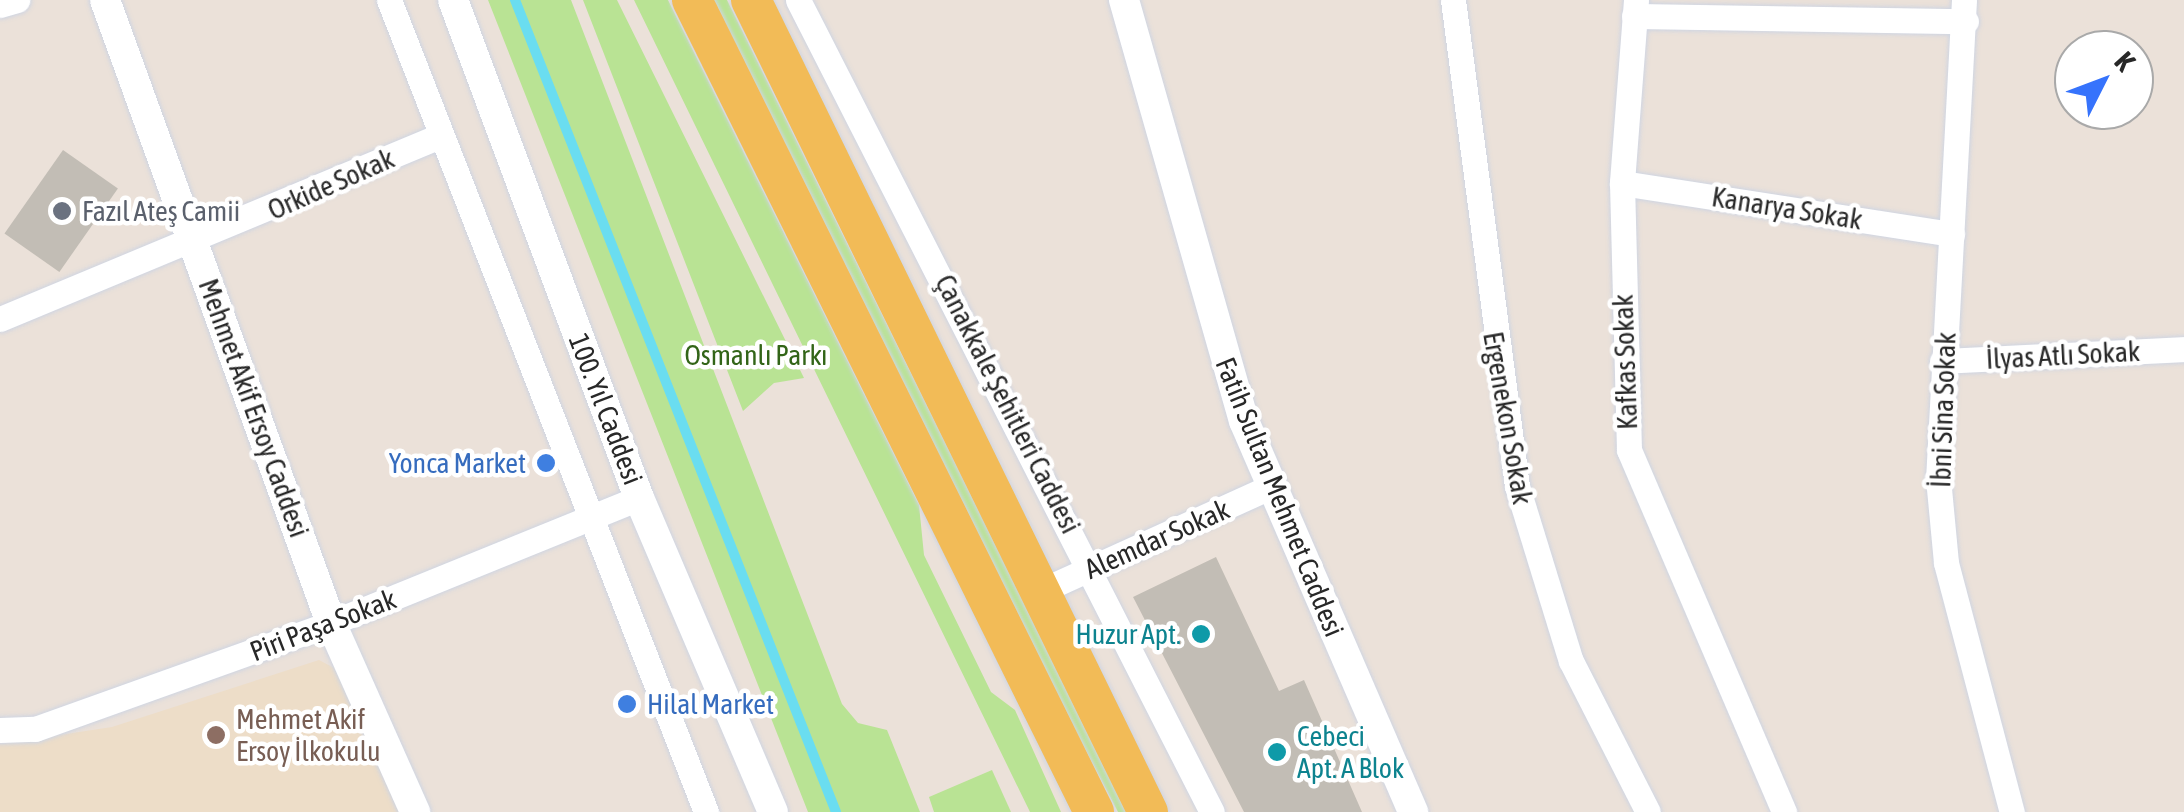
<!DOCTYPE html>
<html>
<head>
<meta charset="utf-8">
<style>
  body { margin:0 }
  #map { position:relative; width:2184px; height:812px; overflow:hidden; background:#ebe1d9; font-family:"Asap Condensed",sans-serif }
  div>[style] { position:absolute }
  .education>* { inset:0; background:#edddc8 }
  .green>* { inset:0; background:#b9e394 }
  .stream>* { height:10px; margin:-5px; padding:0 5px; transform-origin:5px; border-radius:5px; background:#6addf0 }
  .building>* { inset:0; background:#c2bdb5; transform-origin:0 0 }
  .roads { filter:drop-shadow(0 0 2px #cfd5e2) drop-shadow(0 0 2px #cfd5e2) }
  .minor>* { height:25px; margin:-12.5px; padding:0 12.5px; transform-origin:12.5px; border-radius:12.5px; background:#fff }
  .tertiary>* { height:30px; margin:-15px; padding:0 15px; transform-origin:15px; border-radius:15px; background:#fff }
  .primary>* { height:40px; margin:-20px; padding:0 20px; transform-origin:20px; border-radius:20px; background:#f2bb57 }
  .dots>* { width:28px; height:28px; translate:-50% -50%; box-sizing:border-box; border:5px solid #fff; border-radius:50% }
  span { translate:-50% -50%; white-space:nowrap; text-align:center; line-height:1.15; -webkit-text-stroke:9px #fff; paint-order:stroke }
  .street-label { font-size:28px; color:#282828 }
  .worship-label { font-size:28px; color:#5b616d }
  .left { translate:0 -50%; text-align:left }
  .park-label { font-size:28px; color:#326518 }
  .shop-label { font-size:28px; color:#366cbe }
  .right { translate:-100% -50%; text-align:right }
  .culture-label { font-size:28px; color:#0d838f }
  .education-label { font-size:28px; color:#785e54 }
  .north { position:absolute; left:2054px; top:30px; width:100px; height:100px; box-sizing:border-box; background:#fff; border:2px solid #a9a9a9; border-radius:50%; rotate:48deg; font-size:28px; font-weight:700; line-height:40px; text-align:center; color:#282828 }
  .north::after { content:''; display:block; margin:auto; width:35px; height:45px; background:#3673fc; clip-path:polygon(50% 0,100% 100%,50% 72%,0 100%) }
</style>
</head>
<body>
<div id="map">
  <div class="education">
    <i style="clip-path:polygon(319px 660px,334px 668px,399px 812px,0 812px,0 744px,112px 727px)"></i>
  </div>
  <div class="green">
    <i style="clip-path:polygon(488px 0,571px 0,842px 704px,858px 723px,887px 730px,920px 812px,808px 812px)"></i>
    <i style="clip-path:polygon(583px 0,617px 0,804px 378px,774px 383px,743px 411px)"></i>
    <i style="clip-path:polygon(634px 0,668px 0,919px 505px,924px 555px,991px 692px,1015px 710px,1061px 812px,1030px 812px)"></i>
    <i style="clip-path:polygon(712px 0,727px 0,1127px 812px,1118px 812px,996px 578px)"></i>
    <i style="clip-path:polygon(992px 770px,1011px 812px,934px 812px,929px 797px)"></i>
  </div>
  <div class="stream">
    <i style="left:515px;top:0;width:873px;rotate:68.43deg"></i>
  </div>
  <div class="building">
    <i style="left:63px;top:150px;width:67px;height:102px;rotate:35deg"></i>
    <i style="clip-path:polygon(1216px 557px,1279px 691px,1304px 680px,1362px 812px,1244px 812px,1133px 597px)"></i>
  </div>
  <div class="roads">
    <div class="minor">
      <i style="left:389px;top:0;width:872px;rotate:68.67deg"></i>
      <i style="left:798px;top:0;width:911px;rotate:62.99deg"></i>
      <i style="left:1453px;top:0;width:490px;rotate:82.5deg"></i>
      <i style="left:1517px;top:486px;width:183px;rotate:72.9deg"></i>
      <i style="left:1571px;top:661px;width:169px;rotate:63deg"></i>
      <i style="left:1636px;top:0;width:184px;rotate:94.4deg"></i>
      <i style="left:1622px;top:183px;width:267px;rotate:88.5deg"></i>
      <i style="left:1629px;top:450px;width:394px;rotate:66.8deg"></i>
      <i style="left:1964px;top:0;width:479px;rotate:93.1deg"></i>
      <i style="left:1938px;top:478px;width:85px;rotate:84.6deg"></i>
      <i style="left:1946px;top:563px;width:258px;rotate:75.2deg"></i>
      <i style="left:0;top:5px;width:18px;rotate:-16deg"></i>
      <i style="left:1634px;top:16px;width:332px;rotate:0.9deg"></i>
      <i style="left:1622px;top:183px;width:334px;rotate:8.8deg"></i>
      <i style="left:0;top:319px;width:477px;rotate:-22.6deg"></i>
      <i style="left:1942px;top:361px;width:242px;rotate:-2.8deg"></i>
      <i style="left:1043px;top:590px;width:249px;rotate:-24.4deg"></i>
      <i style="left:0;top:730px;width:35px;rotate:-2deg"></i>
      <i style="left:35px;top:729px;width:314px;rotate:-19.7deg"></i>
      <i style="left:331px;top:623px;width:332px;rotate:-22.1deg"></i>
    </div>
    <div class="tertiary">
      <i style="left:105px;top:0;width:663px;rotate:70.06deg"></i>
      <i style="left:331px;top:623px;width:207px;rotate:66deg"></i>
      <i style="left:453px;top:0;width:532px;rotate:69.52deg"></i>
      <i style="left:639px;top:498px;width:341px;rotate:66.9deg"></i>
      <i style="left:1124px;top:0;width:438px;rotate:74.1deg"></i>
      <i style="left:1244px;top:421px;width:426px;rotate:66.6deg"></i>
    </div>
    <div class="primary">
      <i style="left:692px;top:0;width:906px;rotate:63.66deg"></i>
      <i style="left:751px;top:0;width:904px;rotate:63.95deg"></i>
    </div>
  </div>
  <div class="dots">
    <i style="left:62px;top:211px;background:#6b7280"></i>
    <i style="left:546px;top:463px;background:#3f7fe0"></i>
    <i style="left:1201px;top:634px;background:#0f9aa8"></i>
    <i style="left:627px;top:704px;background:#3f7fe0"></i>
    <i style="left:216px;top:735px;background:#8d6e63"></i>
    <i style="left:1277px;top:752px;background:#0f9aa8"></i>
  </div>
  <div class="street-label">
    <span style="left:331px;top:184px;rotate:-24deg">Orkide Sokak</span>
    <span style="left:1787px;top:208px;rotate:9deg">Kanarya Sokak</span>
    <span style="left:2063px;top:355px;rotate:-3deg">İlyas Atlı Sokak</span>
    <span style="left:1625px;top:362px;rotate:-92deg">Kafkas Sokak</span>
    <span style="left:1008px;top:404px;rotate:63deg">Çanakkale Şehitleri Caddesi</span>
    <span style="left:254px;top:408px;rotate:70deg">Mehmet Akif Ersoy Caddesi</span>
    <span style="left:606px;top:409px;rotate:69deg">100. Yıl Caddesi</span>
    <span style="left:1943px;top:410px;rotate:-88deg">İbni Sina Sokak</span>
    <span style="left:1508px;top:418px;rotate:80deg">Ergenekon Sokak</span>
    <span style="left:1280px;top:497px;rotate:68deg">Fatih Sultan Mehmet Caddesi</span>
    <span style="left:1157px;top:539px;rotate:-24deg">Alemdar Sokak</span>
    <span style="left:323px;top:625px;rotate:-21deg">Piri Paşa Sokak</span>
  </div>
  <div class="worship-label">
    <span class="left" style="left:82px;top:211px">Fazıl Ateş Camii</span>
  </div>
  <div class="park-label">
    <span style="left:756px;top:355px">Osmanlı Parkı</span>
  </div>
  <div class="shop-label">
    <span class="right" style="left:526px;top:463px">Yonca Market</span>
    <span class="left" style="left:647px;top:704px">Hilal Market</span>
  </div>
  <div class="culture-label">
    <span class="right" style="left:1181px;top:634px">Huzur Apt.</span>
    <span class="left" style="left:1297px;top:752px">Cebeci<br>Apt. A Blok</span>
  </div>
  <div class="education-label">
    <span class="left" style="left:236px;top:735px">Mehmet Akif<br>Ersoy İlkokulu</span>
  </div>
  <div class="north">K</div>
</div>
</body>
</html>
